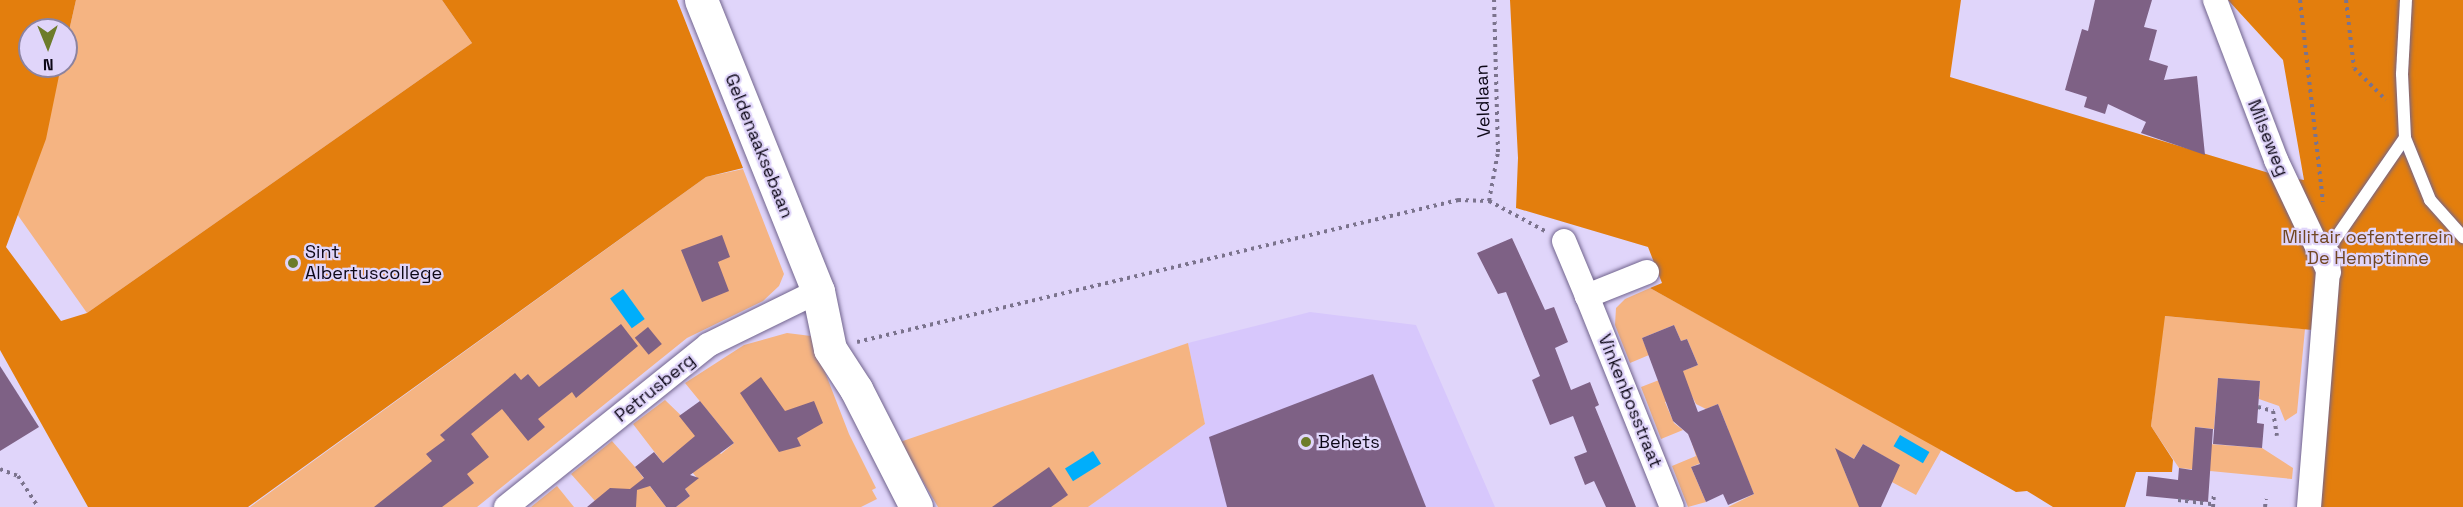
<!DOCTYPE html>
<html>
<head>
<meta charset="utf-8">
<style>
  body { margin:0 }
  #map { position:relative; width:2463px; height:507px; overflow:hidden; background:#e0d5fa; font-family:"Space Grotesk",sans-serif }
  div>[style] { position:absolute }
  .built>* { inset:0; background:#d7c7fc }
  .green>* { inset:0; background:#f5b482 }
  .forest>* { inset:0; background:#e37e0d }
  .water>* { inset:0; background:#00aefb; transform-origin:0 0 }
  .building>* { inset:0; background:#7e6185; transform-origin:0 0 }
  .path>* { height:4px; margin-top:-2px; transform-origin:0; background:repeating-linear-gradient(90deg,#7b738d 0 3px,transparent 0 7.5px) }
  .roads { filter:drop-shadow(0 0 2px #71648d) drop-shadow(0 0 2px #71648d) }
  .lane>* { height:12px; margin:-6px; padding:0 6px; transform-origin:6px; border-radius:6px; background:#fff }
  .street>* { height:24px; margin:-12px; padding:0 12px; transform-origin:12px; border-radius:12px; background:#fff }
  .secondary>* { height:33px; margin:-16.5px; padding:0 16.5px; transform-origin:16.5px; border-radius:16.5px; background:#fff }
  .dots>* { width:16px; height:16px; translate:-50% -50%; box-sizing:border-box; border:3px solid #e0d5fa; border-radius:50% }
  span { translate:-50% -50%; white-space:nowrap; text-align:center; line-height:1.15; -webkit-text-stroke:4.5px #e0d5fa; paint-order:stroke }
  .street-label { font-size:18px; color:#0d0817 }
  .park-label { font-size:18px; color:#714723 }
  .poi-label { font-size:18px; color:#0d0817 }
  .left { translate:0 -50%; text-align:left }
  .north { position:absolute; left:18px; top:18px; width:60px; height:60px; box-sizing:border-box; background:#e0d5fa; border:2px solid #8c839f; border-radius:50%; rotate:179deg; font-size:16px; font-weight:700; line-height:24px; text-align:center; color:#0d0817 }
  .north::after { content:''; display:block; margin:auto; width:21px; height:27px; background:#6d7c2a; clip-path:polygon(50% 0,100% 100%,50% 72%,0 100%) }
</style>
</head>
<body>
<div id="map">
  <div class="built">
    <i style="clip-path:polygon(1310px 312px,1416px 325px,1495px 507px,1088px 507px,1205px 424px,1188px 343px)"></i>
  </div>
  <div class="green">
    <i style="clip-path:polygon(76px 0,442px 0,472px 43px,87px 313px,0 190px,0 116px,59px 74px,61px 66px,66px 66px,66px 44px)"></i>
    <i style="clip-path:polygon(743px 169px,784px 274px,779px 286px,763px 301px,687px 338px,477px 507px,250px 507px,706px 177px)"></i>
    <i style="clip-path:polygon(1650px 288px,1942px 449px,1916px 495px,1890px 481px,1899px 465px,1863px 444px,1854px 459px,1849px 456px,1843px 467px,1853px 492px,1860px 497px,1859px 507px,1728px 507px,1754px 494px,1735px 449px,1691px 467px,1706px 502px,1688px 507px,1672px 466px,1696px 456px,1692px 443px,1728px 429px,1718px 404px,1706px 409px,1696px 404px,1690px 392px,1665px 402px,1674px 423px,1683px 430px,1661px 439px,1641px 387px,1698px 365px,1687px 339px,1681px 341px,1674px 325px,1642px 338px,1649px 355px,1630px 363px,1615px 325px,1616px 308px,1625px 299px)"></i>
    <i style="clip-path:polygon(2164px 316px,2305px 329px,2297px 413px,2285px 421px,2279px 406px,2259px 399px,2260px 381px,2218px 378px,2214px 429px,2196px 427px,2195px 443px,2262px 448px,2293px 468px,2292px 479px,2179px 468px,2151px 426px)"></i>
    <i style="clip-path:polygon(787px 333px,811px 336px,849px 434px,876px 488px,872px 490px,877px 499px,861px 507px,676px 507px,690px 496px,685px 489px,697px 478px,676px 452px,663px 463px,633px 424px,665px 400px,721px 454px,734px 443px,685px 383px,744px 345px)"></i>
    <i style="clip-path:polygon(1188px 343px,1205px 424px,1088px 507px,938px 507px,900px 442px)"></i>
    <i style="clip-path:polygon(612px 441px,635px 467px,666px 507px,636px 507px,624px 489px,595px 501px,571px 474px)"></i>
    <i style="clip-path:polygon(557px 486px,574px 507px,531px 507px)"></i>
  </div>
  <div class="forest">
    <i style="clip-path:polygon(0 0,76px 0,66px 44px,66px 30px,30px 30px,30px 66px,61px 66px,46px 139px,6px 247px,61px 321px,87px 313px,472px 43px,442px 0,677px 0,743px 168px,706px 177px,248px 507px,88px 507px,0 350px)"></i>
    <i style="clip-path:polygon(1510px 0,1961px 0,1950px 77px,2279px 176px,2304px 180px,2283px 60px,2228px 0,2463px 0,2463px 507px,2309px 507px,2323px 331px,2165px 316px,2151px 426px,2173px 460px,2172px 472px,2136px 472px,2125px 507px,2053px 507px,2027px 491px,2016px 492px,1650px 288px,1662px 283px,1648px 247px,1516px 208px,1518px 158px)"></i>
  </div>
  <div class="water">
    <i style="left:623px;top:289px;width:37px;height:16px;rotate:54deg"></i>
    <i style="left:1900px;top:435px;width:34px;height:13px;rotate:30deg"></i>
    <i style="left:1093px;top:451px;width:15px;height:33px;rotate:58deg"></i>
  </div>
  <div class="building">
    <i style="clip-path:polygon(2095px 0,2152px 0,2144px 27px,2157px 30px,2149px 60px,2168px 66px,2164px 80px,2197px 76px,2205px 155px,2141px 133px,2146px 122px,2108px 104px,2105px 114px,2084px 107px,2087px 97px,2065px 90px,2082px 29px,2088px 31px)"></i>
    <i style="clip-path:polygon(722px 235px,730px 257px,718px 262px,729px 291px,702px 302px,681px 250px)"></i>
    <i style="clip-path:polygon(1512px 238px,1545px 310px,1554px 307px,1568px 342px,1555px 348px,1571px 390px,1590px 382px,1599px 405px,1595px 407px,1636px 507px,1606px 507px,1594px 481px,1585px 485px,1574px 457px,1587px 452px,1573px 416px,1550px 425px,1532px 380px,1540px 376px,1506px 292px,1498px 294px,1477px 253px)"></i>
    <i style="clip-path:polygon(621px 324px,638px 346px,576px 398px,572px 392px,538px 419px,545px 427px,528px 441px,502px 409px,471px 434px,489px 457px,467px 474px,474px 483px,442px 507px,374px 507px,432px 461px,426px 454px,445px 440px,440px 435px,515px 373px,521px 380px,528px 374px,539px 387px)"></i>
    <i style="clip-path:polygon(1674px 325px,1681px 341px,1687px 339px,1698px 365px,1683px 371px,1698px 412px,1718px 404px,1754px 494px,1728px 505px,1723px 494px,1706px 502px,1691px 467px,1700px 464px,1688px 434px,1673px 421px,1642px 338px)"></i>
    <i style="left:648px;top:327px;width:22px;height:17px;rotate:51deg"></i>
    <i style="clip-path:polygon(0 366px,39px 427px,0 451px)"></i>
    <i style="clip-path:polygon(1373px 374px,1426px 507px,1227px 507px,1209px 437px)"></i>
    <i style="clip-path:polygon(761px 377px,785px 411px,814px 401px,823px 423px,797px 438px,801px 446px,779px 452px,740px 393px)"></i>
    <i style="clip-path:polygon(2218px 378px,2260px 381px,2257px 423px,2264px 424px,2262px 448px,2213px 444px)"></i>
    <i style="clip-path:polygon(700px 401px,734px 443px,690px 475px,699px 478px,685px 489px,690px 496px,676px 507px,666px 507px,650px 486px,637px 490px,636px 507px,587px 507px,610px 488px,630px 489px,644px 478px,635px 467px,654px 452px,663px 463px,695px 436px,679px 416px)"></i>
    <i style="clip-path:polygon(2195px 427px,2213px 429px,2208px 502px,2146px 496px,2148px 476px,2178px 480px,2179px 468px,2192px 470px)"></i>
    <i style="clip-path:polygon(1863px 444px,1900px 465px,1881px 507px,1859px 507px,1835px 448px,1854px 459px)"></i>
    <i style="clip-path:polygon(1049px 467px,1068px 495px,1051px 507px,992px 507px)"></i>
  </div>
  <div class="path">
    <i style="left:2300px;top:0;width:203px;rotate:83.5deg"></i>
    <i style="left:2346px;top:0;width:68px;rotate:83.3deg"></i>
    <i style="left:2354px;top:68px;width:45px;rotate:45deg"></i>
    <i style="left:1489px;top:201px;width:50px;rotate:-79.6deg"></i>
    <i style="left:1498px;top:152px;width:152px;rotate:-91.5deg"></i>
    <i style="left:857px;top:342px;width:618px;rotate:-13.29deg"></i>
    <i style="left:1458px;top:200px;width:31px;rotate:2deg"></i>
    <i style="left:1489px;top:201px;width:64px;rotate:28.2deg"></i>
    <i style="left:2258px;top:407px;width:16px;rotate:15deg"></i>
    <i style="left:2273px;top:411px;width:25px;rotate:81deg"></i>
    <i style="left:0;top:469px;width:19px;rotate:21deg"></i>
    <i style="left:18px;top:476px;width:37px;rotate:57deg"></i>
    <i style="left:2178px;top:500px;width:35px;rotate:7deg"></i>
    <i style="left:2213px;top:507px;width:13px;rotate:-86deg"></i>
    <i style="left:2265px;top:507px;width:8px;rotate:-83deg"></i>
  </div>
  <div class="roads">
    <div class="lane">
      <i style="left:2406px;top:0;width:74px;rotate:93.1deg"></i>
      <i style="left:2402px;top:74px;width:64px;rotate:87.3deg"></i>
      <i style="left:2405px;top:138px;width:67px;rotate:68deg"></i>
      <i style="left:2430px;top:200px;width:50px;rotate:48.3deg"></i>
      <i style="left:2329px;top:248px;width:134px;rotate:-55.4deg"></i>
    </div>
    <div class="street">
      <i style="left:2215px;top:0;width:171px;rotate:69.1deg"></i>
      <i style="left:2276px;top:160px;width:124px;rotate:64.7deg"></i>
      <i style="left:1564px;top:241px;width:60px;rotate:67.3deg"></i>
      <i style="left:1647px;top:272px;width:65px;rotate:158.2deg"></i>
      <i style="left:1587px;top:296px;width:227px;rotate:68.1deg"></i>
      <i style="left:506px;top:507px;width:259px;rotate:-38.7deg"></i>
      <i style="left:708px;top:345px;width:123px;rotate:-26.1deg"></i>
      <i style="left:2309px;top:507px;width:252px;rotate:-85.4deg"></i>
    </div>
    <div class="secondary">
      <i style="left:701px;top:0;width:314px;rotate:68.1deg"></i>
      <i style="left:818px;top:291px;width:59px;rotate:78.3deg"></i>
      <i style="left:830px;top:349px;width:48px;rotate:57deg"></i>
      <i style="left:856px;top:389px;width:132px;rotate:63deg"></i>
    </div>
  </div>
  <div class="dots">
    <i style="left:293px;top:263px;background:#6d7c2a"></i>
    <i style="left:1306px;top:442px;background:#6d7c2a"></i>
  </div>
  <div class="street-label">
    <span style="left:1483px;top:101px;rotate:-92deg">Veldlaan</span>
    <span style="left:2268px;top:138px;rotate:68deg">Milseweg</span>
    <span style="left:759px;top:146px;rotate:68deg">Geldenaaksebaan</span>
    <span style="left:655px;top:388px;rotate:-39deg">Petrusberg</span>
    <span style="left:1630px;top:401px;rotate:68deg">Vinkenbosstraat</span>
  </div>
  <div class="park-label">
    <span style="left:2368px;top:248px">Militair oefenterrein<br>De Hemptinne</span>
  </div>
  <div class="poi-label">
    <span class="left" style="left:305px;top:263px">Sint<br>Albertuscollege</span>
    <span class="left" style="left:1318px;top:442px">Behets</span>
  </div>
  <div class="north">N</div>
</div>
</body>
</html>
